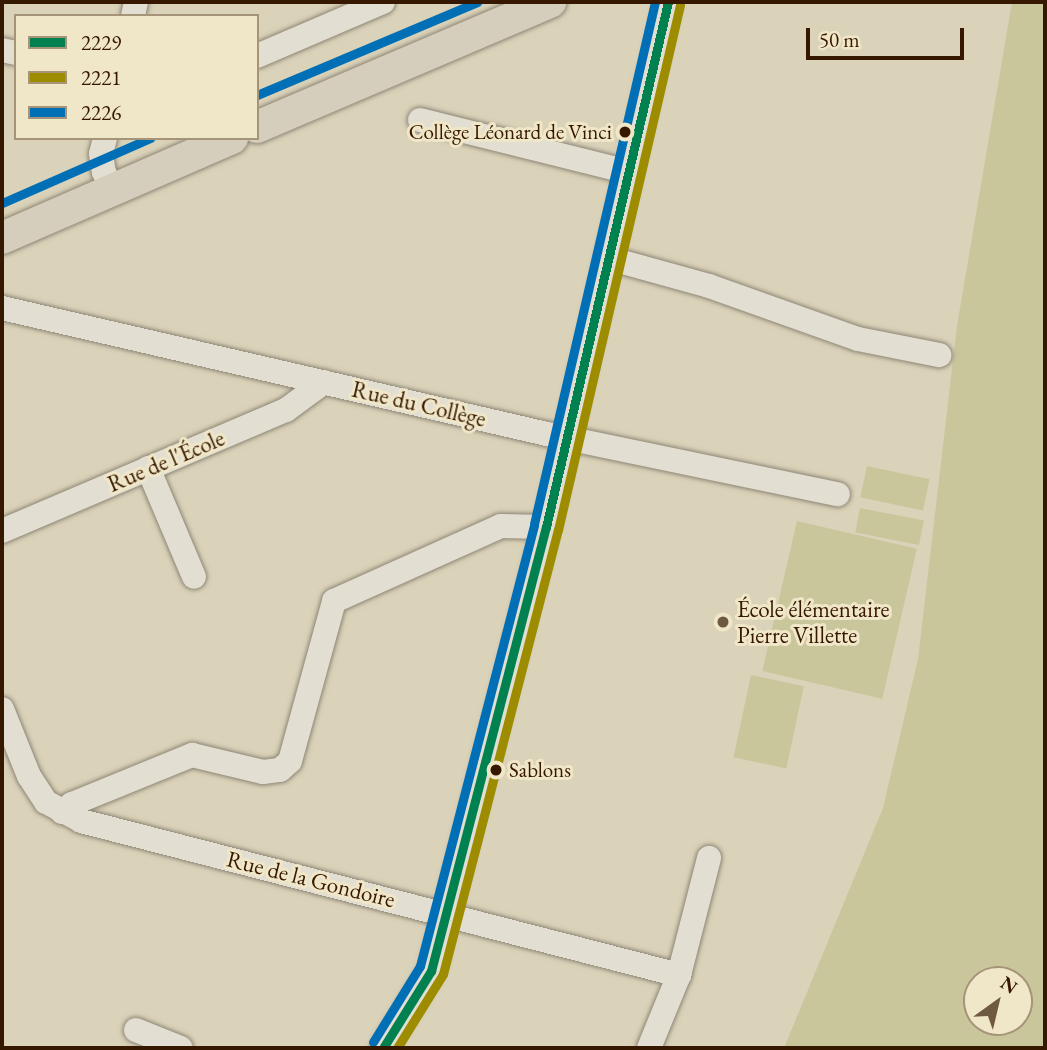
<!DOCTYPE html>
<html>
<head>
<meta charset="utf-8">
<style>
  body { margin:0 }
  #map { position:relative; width:1047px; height:1050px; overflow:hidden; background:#dad2b9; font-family:"EB Garamond",serif }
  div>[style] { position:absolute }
  .green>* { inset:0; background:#cac69c; transform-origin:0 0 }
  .roads { filter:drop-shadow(0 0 2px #8e8675) drop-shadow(0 0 2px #8e8675) }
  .minor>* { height:24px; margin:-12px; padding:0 12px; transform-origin:12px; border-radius:12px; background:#e2ded1 }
  .major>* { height:32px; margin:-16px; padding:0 16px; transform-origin:16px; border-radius:16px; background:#d6cebc }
  .bus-1>* { height:9px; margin:-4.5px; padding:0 4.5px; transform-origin:4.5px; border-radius:4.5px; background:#00814f }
  .bus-2>* { height:9px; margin:-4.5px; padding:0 4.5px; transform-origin:4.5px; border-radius:4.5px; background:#9d8b00 }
  .bus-3>* { height:9px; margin:-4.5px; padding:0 4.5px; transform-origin:4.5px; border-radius:4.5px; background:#006fb6 }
  .dots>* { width:19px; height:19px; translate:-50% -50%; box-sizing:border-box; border:4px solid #f0e6c8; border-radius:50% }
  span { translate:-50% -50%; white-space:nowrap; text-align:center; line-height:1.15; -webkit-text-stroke:6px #f0e6c8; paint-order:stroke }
  .bus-label { font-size:21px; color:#361800 }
  .right { translate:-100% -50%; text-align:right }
  .left { translate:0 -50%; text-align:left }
  .street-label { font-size:23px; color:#361800 }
  .poi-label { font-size:23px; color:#361800 }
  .frame { position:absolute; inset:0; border:4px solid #361800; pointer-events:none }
  .legend { position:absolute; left:14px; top:14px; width:245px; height:126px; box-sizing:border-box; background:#f0e6c8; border:2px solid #a69478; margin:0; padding:9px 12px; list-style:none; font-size:21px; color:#361800 }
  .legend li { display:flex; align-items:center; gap:14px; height:35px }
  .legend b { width:35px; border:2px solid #a69478 }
  .north { position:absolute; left:963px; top:966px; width:70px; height:70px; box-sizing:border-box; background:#f0e6c8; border:2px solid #a69478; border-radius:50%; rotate:34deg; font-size:19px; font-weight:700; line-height:28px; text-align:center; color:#361800 }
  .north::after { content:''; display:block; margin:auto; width:24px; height:32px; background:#6f5941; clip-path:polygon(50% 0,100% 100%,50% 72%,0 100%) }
  .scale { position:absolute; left:806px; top:28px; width:158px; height:32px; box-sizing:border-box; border:4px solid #361800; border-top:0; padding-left:9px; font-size:21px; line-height:24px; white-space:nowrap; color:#361800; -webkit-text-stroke:5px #f0e6c8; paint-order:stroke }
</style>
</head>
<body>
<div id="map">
  <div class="green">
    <i style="clip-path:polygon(evenodd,1012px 2px,1045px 2px,1045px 1048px,784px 1048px,883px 808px,918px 659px,957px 326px,1012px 2px,1019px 980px,1019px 1022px,977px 1022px,977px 980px,1019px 980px)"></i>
    <i style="left:867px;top:466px;width:64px;height:32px;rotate:12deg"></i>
    <i style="left:860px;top:508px;width:65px;height:25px;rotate:11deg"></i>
    <i style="left:797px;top:521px;width:123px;height:154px;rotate:13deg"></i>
    <i style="left:751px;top:675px;width:54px;height:84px;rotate:12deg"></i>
  </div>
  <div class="roads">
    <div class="minor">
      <i style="left:133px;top:16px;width:14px;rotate:-78deg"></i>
      <i style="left:2px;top:50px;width:14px;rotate:12deg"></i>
      <i style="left:257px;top:56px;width:137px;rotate:-23.2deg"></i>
      <i style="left:420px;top:120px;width:214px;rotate:14deg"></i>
      <i style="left:105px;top:138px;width:16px;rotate:104deg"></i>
      <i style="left:101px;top:154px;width:18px;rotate:81deg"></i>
      <i style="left:104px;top:172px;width:21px;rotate:65deg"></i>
      <i style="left:608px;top:258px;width:105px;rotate:15.5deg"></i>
      <i style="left:709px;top:286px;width:158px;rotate:19.6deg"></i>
      <i style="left:858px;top:339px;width:83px;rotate:11.2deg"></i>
      <i style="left:2px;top:308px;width:559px;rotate:13.02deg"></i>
      <i style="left:547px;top:434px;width:297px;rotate:11.7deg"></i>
      <i style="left:148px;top:468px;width:118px;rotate:67.1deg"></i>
      <i style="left:2px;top:531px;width:309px;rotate:-23.1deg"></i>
      <i style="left:286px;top:410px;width:47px;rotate:-36.4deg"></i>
      <i style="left:2px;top:709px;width:72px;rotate:68.1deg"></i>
      <i style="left:29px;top:776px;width:31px;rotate:57deg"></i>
      <i style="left:46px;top:802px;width:40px;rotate:28deg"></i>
      <i style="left:81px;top:821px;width:618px;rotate:14.44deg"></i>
      <i style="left:62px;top:812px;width:13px;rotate:-39deg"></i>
      <i style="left:72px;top:804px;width:130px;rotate:-22.2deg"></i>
      <i style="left:192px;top:755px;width:73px;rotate:13.5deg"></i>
      <i style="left:263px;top:772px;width:17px;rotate:-7deg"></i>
      <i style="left:280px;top:770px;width:13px;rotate:-42deg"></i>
      <i style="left:290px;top:761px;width:166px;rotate:-74.6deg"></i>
      <i style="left:334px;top:601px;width:183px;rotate:-24.2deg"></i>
      <i style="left:501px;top:526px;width:45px;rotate:1.3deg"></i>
      <i style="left:136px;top:1030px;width:48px;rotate:21.8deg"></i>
      <i style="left:383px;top:1048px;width:91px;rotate:-58.1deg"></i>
      <i style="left:431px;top:971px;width:459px;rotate:-75.5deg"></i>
      <i style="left:546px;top:527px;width:539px;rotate:-76.92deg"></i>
      <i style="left:649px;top:1048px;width:79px;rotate:-67.7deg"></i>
      <i style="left:679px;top:975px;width:121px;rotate:-75.6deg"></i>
    </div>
    <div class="major">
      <i style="left:257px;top:127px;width:319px;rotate:-23.1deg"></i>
      <i style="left:2px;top:238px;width:251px;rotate:-23.5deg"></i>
    </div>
  </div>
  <div class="bus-1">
    <i style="left:383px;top:1048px;width:91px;rotate:-58.1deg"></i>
    <i style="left:431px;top:971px;width:459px;rotate:-75.5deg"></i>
    <i style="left:546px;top:527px;width:539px;rotate:-76.92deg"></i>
  </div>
  <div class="bus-2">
    <i style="left:397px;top:1048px;width:87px;rotate:-58.1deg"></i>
    <i style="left:443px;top:974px;width:459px;rotate:-75.5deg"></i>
    <i style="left:558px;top:530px;width:539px;rotate:-76.92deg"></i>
  </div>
  <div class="bus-3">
    <i style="left:257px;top:95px;width:239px;rotate:-22.9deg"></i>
    <i style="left:2px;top:203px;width:162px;rotate:-23.7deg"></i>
    <i style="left:373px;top:1042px;width:89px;rotate:-58.3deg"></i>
    <i style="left:420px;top:966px;width:456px;rotate:-75.5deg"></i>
    <i style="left:534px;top:524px;width:536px;rotate:-76.95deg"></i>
  </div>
  <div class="dots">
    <i style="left:625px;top:132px;background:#361800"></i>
    <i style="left:723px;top:622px;background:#6f5941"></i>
    <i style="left:496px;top:770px;background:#361800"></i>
  </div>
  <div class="bus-label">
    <span class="right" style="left:612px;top:132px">Collège Léonard de Vinci</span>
    <span class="left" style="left:509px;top:770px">Sablons</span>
  </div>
  <div class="street-label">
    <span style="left:419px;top:404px;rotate:13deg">Rue du Collège</span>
    <span style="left:166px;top:461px;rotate:-23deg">Rue de l'École</span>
    <span style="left:311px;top:879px;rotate:14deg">Rue de la Gondoire</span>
  </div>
  <div class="poi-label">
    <span class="left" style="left:737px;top:622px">École élémentaire<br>Pierre Villette</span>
  </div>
  <div class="frame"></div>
  <ul class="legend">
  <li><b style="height:9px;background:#00814f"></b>2229</li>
  <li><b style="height:9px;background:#9d8b00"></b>2221</li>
  <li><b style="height:9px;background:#006fb6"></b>2226</li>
  </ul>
  <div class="north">N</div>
  <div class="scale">50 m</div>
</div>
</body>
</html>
